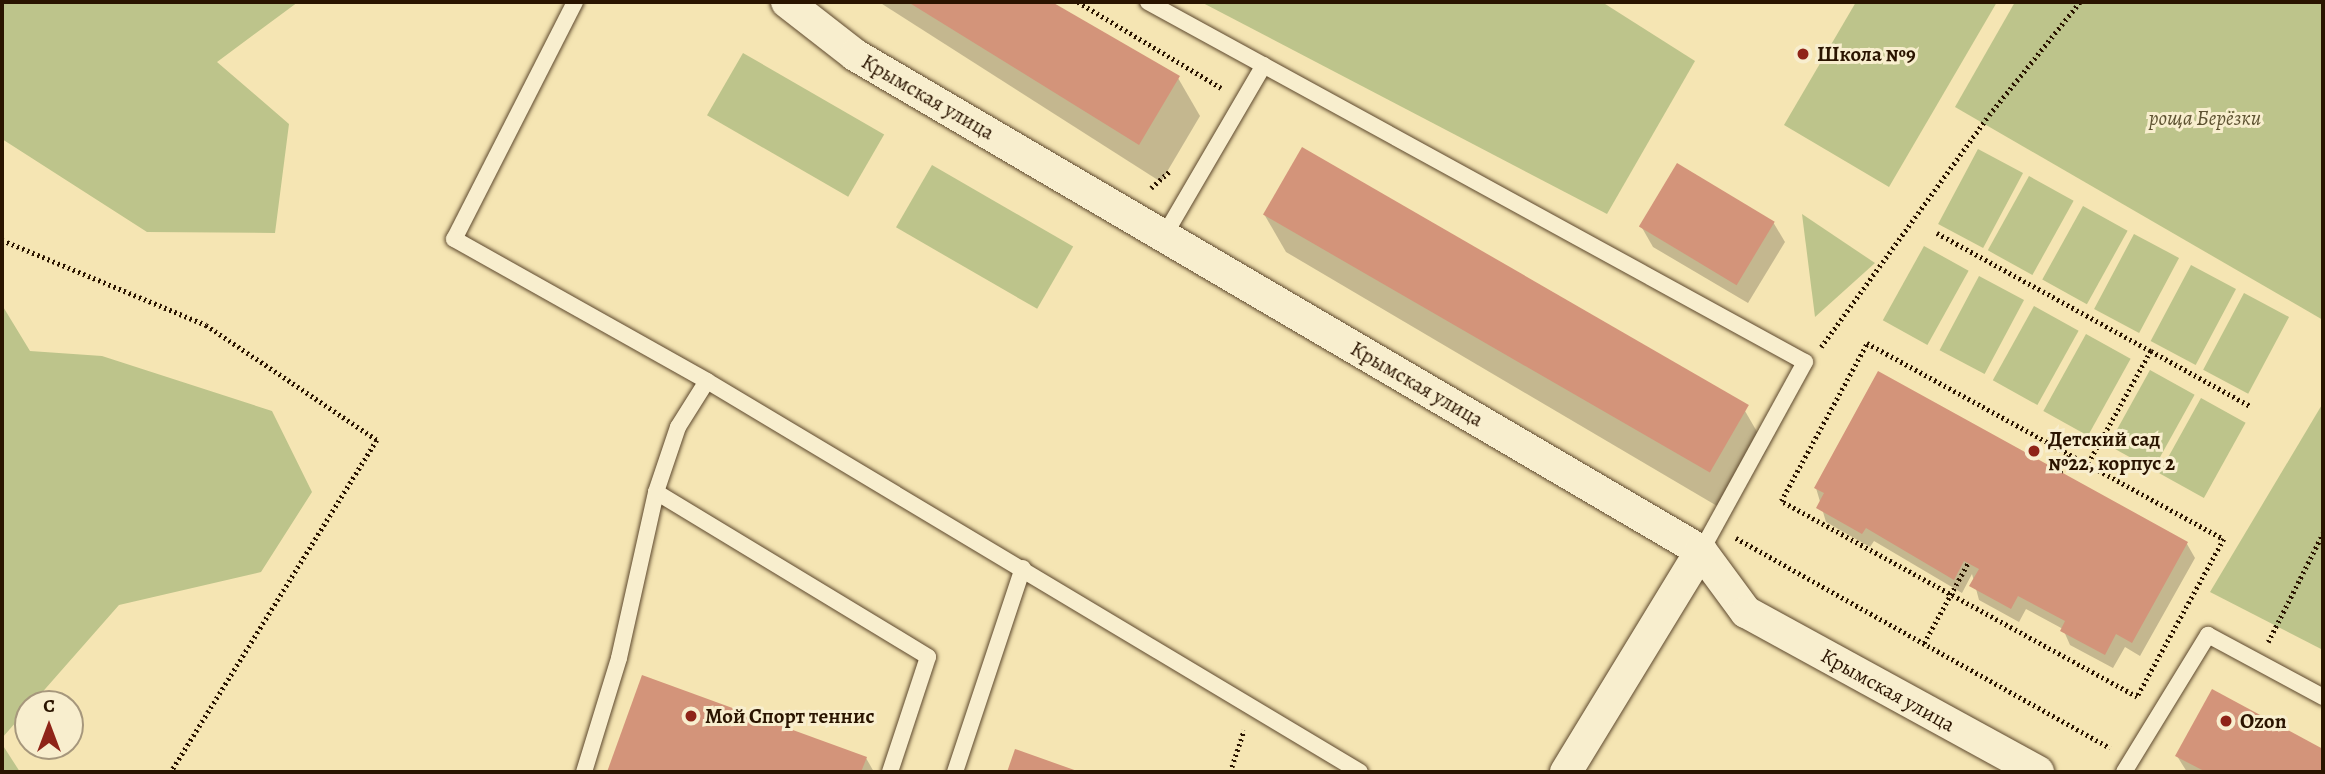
<!DOCTYPE html>
<html>
<head>
<meta charset="utf-8">
<style>
  body { margin:0 }
  #map { position:relative; width:2325px; height:774px; overflow:hidden; background:#f5e5b3; font-family:Alegreya,serif }
  div>[style] { position:absolute }
  .green>* { inset:0; background:#bdc48b; transform-origin:0 0 }
  .shadow>* { inset:0; background:#0003 }
  .building>* { inset:0; background:#d3947a; transform-origin:0 0 }
  .path>* { height:4.5px; margin-top:-2.25px; transform-origin:0; background:repeating-linear-gradient(90deg,#2a1400 0 2px,transparent 0 5.5px) }
  .roads { filter:drop-shadow(0 0 2px #5d482d) drop-shadow(0 0 2px #5d482d) }
  .lane>* { height:16px; margin:-8px; padding:0 8px; transform-origin:8px; border-radius:8px; background:#f8eece }
  .street>* { height:32px; margin:-16px; padding:0 16px; transform-origin:16px; border-radius:16px; background:#f8eece }
  .dots>* { width:19px; height:19px; translate:-50% -50%; box-sizing:border-box; border:4px solid #f8eece; border-radius:50% }
  span { translate:-50% -50%; white-space:nowrap; text-align:center; line-height:1.15; -webkit-text-stroke:6px #f8eece; paint-order:stroke }
  .poi-label { font-size:21px; color:#2a1400; font-weight:700 }
  .left { translate:0 -50%; text-align:left }
  .street-label { font-size:21px; color:#2a1400 }
  .park-label { font-size:21px; color:#5d5231; font-style:italic }
  .frame { position:absolute; inset:0; border:4px solid #2a1400; pointer-events:none }
  .north { position:absolute; left:14px; top:690px; width:70px; height:70px; box-sizing:border-box; background:#f8eece; border:2px solid #a6977c; border-radius:50%; rotate:0deg; font-size:19px; font-weight:700; line-height:28px; text-align:center; color:#2a1400 }
  .north::after { content:''; display:block; margin:auto; width:24px; height:32px; background:#8f2418; clip-path:polygon(50% 0,100% 100%,50% 72%,0 100%) }
</style>
</head>
<body>
<div id="map">
  <div class="green">
    <i style="clip-path:polygon(2px 2px,298px 2px,217px 62px,289px 124px,275px 233px,147px 232px,2px 139px)"></i>
    <i style="clip-path:polygon(1201px 2px,1602px 2px,1695px 61px,1607px 214px)"></i>
    <i style="clip-path:polygon(1856px 2px,1997px 2px,1889px 187px,1784px 125px)"></i>
    <i style="clip-path:polygon(2015px 2px,2323px 2px,2323px 320px,1955px 107px)"></i>
    <i style="left:743px;top:53px;width:163px;height:72px;rotate:30deg"></i>
    <i style="left:1978px;top:149px;width:51px;height:85px;rotate:28deg"></i>
    <i style="left:932px;top:165px;width:163px;height:72px;rotate:30deg"></i>
    <i style="left:2029px;top:176px;width:51px;height:85px;rotate:29deg"></i>
    <i style="left:2083px;top:206px;width:51px;height:84px;rotate:29deg"></i>
    <i style="clip-path:polygon(1802px 214px,1875px 263px,1815px 317px)"></i>
    <i style="left:2134px;top:234px;width:51px;height:85px;rotate:28deg"></i>
    <i style="left:1924px;top:246px;width:51px;height:85px;rotate:29deg"></i>
    <i style="left:2191px;top:265px;width:51px;height:86px;rotate:28deg"></i>
    <i style="left:1979px;top:276px;width:51px;height:84px;rotate:28deg"></i>
    <i style="left:2244px;top:293px;width:51px;height:87px;rotate:28deg"></i>
    <i style="clip-path:polygon(2px 305px,30px 351px,102px 356px,272px 411px,312px 492px,261px 572px,119px 605px,2px 738px)"></i>
    <i style="left:2034px;top:306px;width:51px;height:85px;rotate:29deg"></i>
    <i style="left:2086px;top:334px;width:51px;height:88px;rotate:29deg"></i>
    <i style="left:2150px;top:370px;width:51px;height:86px;rotate:29deg"></i>
    <i style="left:2201px;top:398px;width:51px;height:86px;rotate:29deg"></i>
    <i style="clip-path:polygon(2323px 403px,2323px 650px,2210px 592px)"></i>
    <i style="clip-path:polygon(2px 744px,20px 772px,2px 772px)"></i>
  </div>
  <div class="shadow">
    <i style="clip-path:polygon(879px 2px,1049px 2px,1178px 78px,1200px 116px,1161px 182px)"></i>
    <i style="clip-path:polygon(1264px 214px,1745px 411px,1767px 449px,1729px 513px,1286px 252px)"></i>
    <i style="clip-path:polygon(1773px 222px,1785px 242px,1748px 303px,1653px 247px,1641px 226px)"></i>
    <i style="clip-path:polygon(1816px 488px,2187px 544px,2195px 558px,2140px 656px,2125px 647px,2113px 668px,2070px 645px,2063px 629px,2026px 609px,2019px 622px,1979px 600px,1972px 574px,1962px 593px,1874px 541px,1870px 547px,1826px 522px)"></i>
    <i style="clip-path:polygon(643px 678px,866px 758px,874px 772px,609px 772px)"></i>
    <i style="clip-path:polygon(2213px 691px,2323px 751px,2323px 772px,2187px 772px,2177px 756px)"></i>
  </div>
  <div class="building">
    <i style="clip-path:polygon(908px 2px,1052px 2px,1180px 76px,1139px 145px)"></i>
    <i style="left:1302px;top:147px;width:516px;height:78px;rotate:30deg"></i>
    <i style="left:1677px;top:163px;width:114px;height:74px;rotate:31deg"></i>
    <i style="clip-path:polygon(1878px 371px,2188px 542px,2132px 643px,2116px 634px,2105px 655px,2060px 631px,2065px 621px,2018px 596px,2011px 609px,1969px 586px,1979px 569px,1964px 561px,1954px 580px,1866px 528px,1862px 534px,1816px 508px,1824px 493px,1814px 488px)"></i>
    <i style="clip-path:polygon(642px 675px,867px 757px,861px 772px,607px 772px)"></i>
    <i style="clip-path:polygon(2212px 689px,2323px 749px,2323px 772px,2206px 772px,2175px 756px)"></i>
    <i style="clip-path:polygon(1015px 749px,1080px 772px,1007px 772px)"></i>
  </div>
  <div class="path">
    <i style="left:1078px;top:2px;width:167px;rotate:31deg"></i>
    <i style="left:1151px;top:188px;width:27px;rotate:-42deg"></i>
    <i style="left:1937px;top:233px;width:244px;rotate:28.9deg"></i>
    <i style="left:2151px;top:351px;width:129px;rotate:119.1deg"></i>
    <i style="left:2px;top:240px;width:221px;rotate:22.6deg"></i>
    <i style="left:206px;top:325px;width:206px;rotate:33.9deg"></i>
    <i style="left:377px;top:440px;width:391px;rotate:121.8deg"></i>
    <i style="left:1867px;top:343px;width:407px;rotate:28.8deg"></i>
    <i style="left:2224px;top:539px;width:180px;rotate:118.8deg"></i>
    <i style="left:2137px;top:697px;width:406px;rotate:-151.2deg"></i>
    <i style="left:1781px;top:501px;width:180px;rotate:-61.4deg"></i>
    <i style="left:1821px;top:347px;width:286px;rotate:-54.1deg"></i>
    <i style="left:1989px;top:115px;width:145px;rotate:-51.2deg"></i>
    <i style="left:2151px;top:351px;width:115px;rotate:29deg"></i>
    <i style="left:2060px;top:472px;width:21px;rotate:-61deg"></i>
    <i style="left:1736px;top:538px;width:429px;rotate:29.3deg"></i>
    <i style="left:2268px;top:642px;width:122px;rotate:-63.2deg"></i>
    <i style="left:1924px;top:643px;width:91px;rotate:-61.2deg"></i>
    <i style="left:1230px;top:772px;width:44px;rotate:-71.6deg"></i>
  </div>
  <div class="roads">
    <div class="lane">
      <i style="left:575px;top:2px;width:266px;rotate:117deg"></i>
      <i style="left:454px;top:239px;width:290px;rotate:29.3deg"></i>
      <i style="left:707px;top:381px;width:761px;rotate:30.91deg"></i>
      <i style="left:1148px;top:2px;width:749px;rotate:28.72deg"></i>
      <i style="left:1805px;top:362px;width:216px;rotate:118.8deg"></i>
      <i style="left:1164px;top:236px;width:198px;rotate:-59.7deg"></i>
      <i style="left:656px;top:492px;width:318px;rotate:31.2deg"></i>
      <i style="left:928px;top:657px;width:121px;rotate:108.3deg"></i>
      <i style="left:584px;top:772px;width:119px;rotate:-72.9deg"></i>
      <i style="left:619px;top:658px;width:170px;rotate:-77.4deg"></i>
      <i style="left:656px;top:492px;width:69px;rotate:-71.3deg"></i>
      <i style="left:678px;top:427px;width:54px;rotate:-57.8deg"></i>
      <i style="left:955px;top:772px;width:215px;rotate:-71.6deg"></i>
      <i style="left:2124px;top:772px;width:161px;rotate:-58.5deg"></i>
      <i style="left:2208px;top:635px;width:131px;rotate:28.3deg"></i>
    </div>
    <div class="street">
      <i style="left:787px;top:2px;width:86px;rotate:37.9deg"></i>
      <i style="left:855px;top:55px;width:981px;rotate:30.38deg"></i>
      <i style="left:1701px;top:551px;width:76px;rotate:53.6deg"></i>
      <i style="left:1746px;top:612px;width:333px;rotate:28.7deg"></i>
      <i style="left:1566px;top:772px;width:259px;rotate:-58.6deg"></i>
    </div>
  </div>
  <div class="dots">
    <i style="left:1803px;top:54px;background:#8f2418"></i>
    <i style="left:2034px;top:451px;background:#8f2418"></i>
    <i style="left:691px;top:716px;background:#8f2418"></i>
    <i style="left:2226px;top:721px;background:#8f2418"></i>
  </div>
  <div class="poi-label">
    <span class="left" style="left:1817px;top:54px">Школа №9</span>
    <span class="left" style="left:2048px;top:451px">Детский сад<br>№22, корпус 2</span>
    <span class="left" style="left:705px;top:716px">Мой Спорт теннис</span>
    <span class="left" style="left:2240px;top:721px">Ozon</span>
  </div>
  <div class="street-label">
    <span style="left:928px;top:97px;rotate:30deg">Крымская улица</span>
    <span style="left:1417px;top:384px;rotate:30deg">Крымская улица</span>
    <span style="left:1888px;top:690px;rotate:29deg">Крымская улица</span>
  </div>
  <div class="park-label">
    <span style="left:2205px;top:118px">роща Берёзки</span>
  </div>
  <div class="frame"></div>
  <div class="north">С</div>
</div>
</body>
</html>
